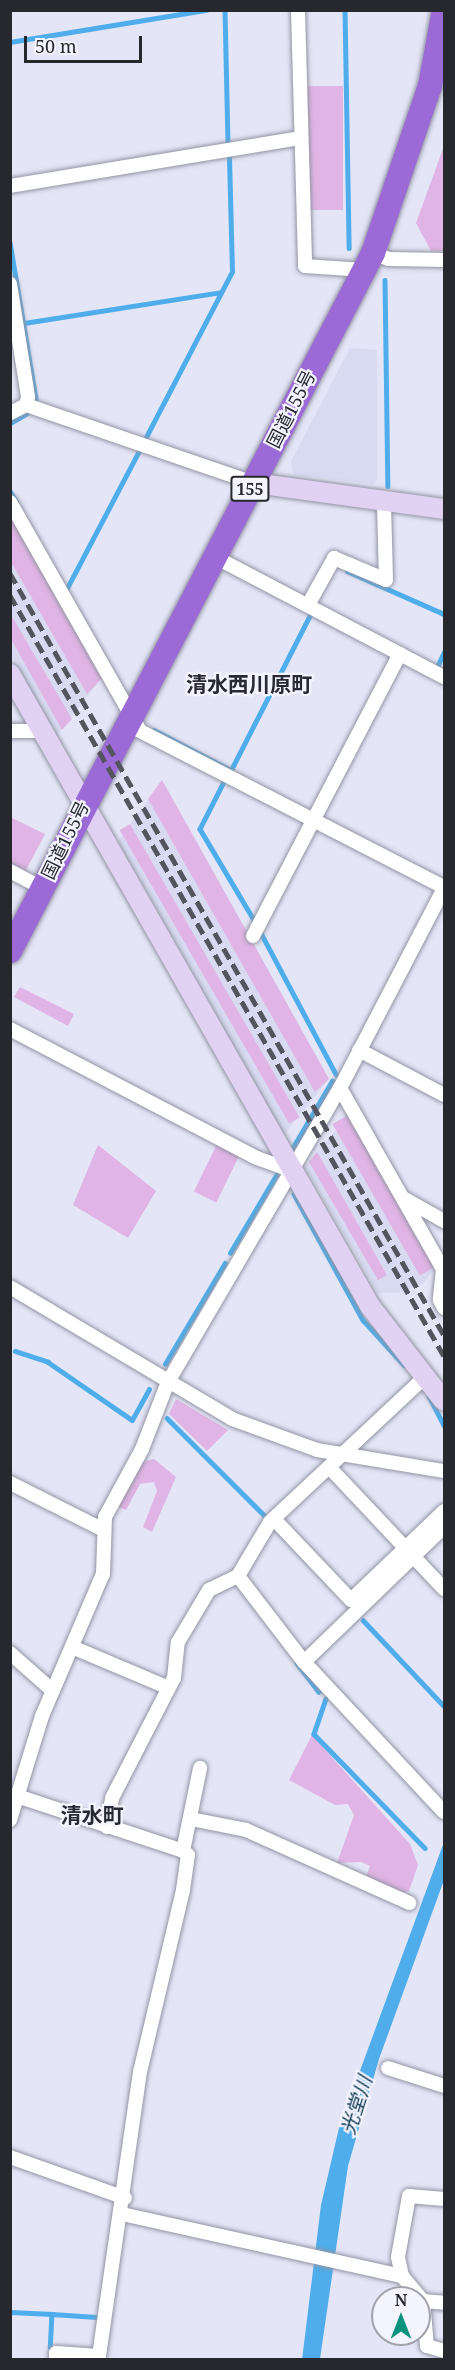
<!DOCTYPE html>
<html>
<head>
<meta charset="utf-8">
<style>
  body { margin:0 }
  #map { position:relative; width:455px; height:2370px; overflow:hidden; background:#e4e6f7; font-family:"Noto Serif","Noto Sans JP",serif }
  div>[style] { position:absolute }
  .built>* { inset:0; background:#d8daf2 }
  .green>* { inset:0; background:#e0b4e4; transform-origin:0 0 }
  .water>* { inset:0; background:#4eadea }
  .stream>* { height:4.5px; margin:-2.25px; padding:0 2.25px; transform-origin:2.25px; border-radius:2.25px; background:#4eadea }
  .roads { filter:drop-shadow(0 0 2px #9394a3) drop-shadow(0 0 2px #9394a3) }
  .street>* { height:14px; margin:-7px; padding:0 7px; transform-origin:7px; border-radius:7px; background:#fff }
  .secondary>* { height:20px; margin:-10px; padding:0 10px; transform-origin:10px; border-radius:10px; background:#e1d2f3 }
  .highway>* { height:24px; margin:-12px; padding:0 12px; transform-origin:12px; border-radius:12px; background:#9b6ad6 }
  .rail>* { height:4.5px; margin-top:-2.25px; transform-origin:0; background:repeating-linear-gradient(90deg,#53545d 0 12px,transparent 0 18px) }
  span { translate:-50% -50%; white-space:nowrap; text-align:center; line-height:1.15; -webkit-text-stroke:4.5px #f3f4fe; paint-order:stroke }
  .shield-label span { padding:2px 4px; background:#f3f4fe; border:2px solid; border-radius:4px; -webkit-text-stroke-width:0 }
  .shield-label { font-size:16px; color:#27272e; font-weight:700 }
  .street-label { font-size:18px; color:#27272e }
  .water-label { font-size:20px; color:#123a53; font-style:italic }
  .quarter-label { font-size:21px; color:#282936; font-weight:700 }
  .frame { position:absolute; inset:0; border:12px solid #27272e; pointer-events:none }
  .north { position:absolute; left:371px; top:2286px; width:60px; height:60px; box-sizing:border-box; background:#f3f4fe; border:2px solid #a1a2ab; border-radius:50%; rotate:0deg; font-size:16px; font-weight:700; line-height:24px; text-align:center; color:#27272e }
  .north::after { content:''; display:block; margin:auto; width:21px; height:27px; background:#0c937d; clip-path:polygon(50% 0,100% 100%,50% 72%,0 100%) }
  .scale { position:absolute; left:24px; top:36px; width:118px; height:27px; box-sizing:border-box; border:3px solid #27272e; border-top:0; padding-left:8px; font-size:18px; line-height:21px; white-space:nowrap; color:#27272e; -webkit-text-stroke:4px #f3f4fe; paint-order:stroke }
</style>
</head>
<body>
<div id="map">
  <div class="built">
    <i style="clip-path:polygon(350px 348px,377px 350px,377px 479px,374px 484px,293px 475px,291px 461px)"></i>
    <i style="clip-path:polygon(10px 514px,103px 677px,56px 736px,11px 657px)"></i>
    <i style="clip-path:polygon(162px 780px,329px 1079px,284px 1135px,118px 841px)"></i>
    <i style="clip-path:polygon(348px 1115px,436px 1266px,424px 1283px,398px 1293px,378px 1293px,305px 1167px)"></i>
  </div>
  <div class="green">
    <i style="left:303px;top:86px;width:40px;height:124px"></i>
    <i style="clip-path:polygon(444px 146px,444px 251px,431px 251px,416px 223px)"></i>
    <i style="clip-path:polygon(10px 514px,103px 677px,87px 694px,11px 562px)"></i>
    <i style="clip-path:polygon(10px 613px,72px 719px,62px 730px,11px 639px)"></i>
    <i style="clip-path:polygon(162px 780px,329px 1079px,315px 1092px,148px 799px)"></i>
    <i style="clip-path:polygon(10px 817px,45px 834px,24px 874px,11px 867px)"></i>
    <i style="left:130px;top:824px;width:339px;height:12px;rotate:60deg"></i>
    <i style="clip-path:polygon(20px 987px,74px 1014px,68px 1026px,14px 997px)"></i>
    <i style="left:348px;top:1115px;width:175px;height:18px;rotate:60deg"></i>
    <i style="left:218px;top:1142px;width:25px;height:55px;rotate:26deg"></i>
    <i style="clip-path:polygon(98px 1145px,156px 1191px,128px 1238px,73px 1205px)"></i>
    <i style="clip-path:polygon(317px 1152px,387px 1275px,378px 1280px,309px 1162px)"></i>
    <i style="clip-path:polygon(176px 1399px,228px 1430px,207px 1451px,169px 1414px)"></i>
    <i style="clip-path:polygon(154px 1459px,176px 1477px,152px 1532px,143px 1527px,157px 1491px,154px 1482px,140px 1484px,126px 1510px,117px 1506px,141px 1462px)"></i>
    <i style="clip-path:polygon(312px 1735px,410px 1844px,418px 1865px,409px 1891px,401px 1893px,366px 1877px,370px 1866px,361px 1862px,337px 1863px,354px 1815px,348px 1804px,335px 1805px,289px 1780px)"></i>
  </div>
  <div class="water">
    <i style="clip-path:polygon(444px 1842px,444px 1880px,379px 2059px,348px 2166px,320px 2359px,302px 2360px,321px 2205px,339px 2128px)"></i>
  </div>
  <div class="stream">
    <i style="left:225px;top:10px;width:134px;rotate:88.7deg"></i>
    <i style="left:345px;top:10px;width:238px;rotate:89deg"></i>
    <i style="left:10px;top:42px;width:199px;rotate:-9.3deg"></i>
    <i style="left:10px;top:242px;width:159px;rotate:80.6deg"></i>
    <i style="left:385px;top:280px;width:206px;rotate:89.2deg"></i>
    <i style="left:24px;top:323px;width:199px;rotate:-8.9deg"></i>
    <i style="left:10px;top:423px;width:20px;rotate:-30deg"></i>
    <i style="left:146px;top:437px;width:186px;rotate:-62.5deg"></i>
    <i style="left:232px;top:272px;width:116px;rotate:-91.5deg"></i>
    <i style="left:10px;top:491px;width:12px;rotate:59deg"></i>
    <i style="left:347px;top:571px;width:106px;rotate:23.9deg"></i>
    <i style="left:66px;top:590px;width:157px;rotate:-62.3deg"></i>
    <i style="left:437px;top:667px;width:17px;rotate:-65deg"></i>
    <i style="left:154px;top:730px;width:87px;rotate:27.5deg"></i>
    <i style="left:231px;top:770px;width:176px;rotate:-63deg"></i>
    <i style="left:225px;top:780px;width:55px;rotate:117deg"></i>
    <i style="left:200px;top:829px;width:106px;rotate:59.3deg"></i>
    <i style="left:261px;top:933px;width:160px;rotate:62deg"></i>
    <i style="left:292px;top:1149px;width:79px;rotate:-59.5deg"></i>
    <i style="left:294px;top:1194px;width:144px;rotate:61.3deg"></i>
    <i style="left:363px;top:1320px;width:61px;rotate:47.7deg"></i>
    <i style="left:230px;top:1253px;width:92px;rotate:-59.3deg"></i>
    <i style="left:15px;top:1351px;width:35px;rotate:18deg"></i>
    <i style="left:48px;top:1362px;width:102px;rotate:34.6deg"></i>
    <i style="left:132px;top:1420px;width:35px;rotate:-61deg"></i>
    <i style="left:165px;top:1364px;width:117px;rotate:-59.3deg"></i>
    <i style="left:429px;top:1396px;width:33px;rotate:63deg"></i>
    <i style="left:167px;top:1418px;width:140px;rotate:45deg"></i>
    <i style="left:363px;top:1620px;width:118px;rotate:46.7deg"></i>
    <i style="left:297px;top:1663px;width:36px;rotate:53deg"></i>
    <i style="left:326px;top:1699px;width:37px;rotate:109deg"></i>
    <i style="left:314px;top:1734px;width:159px;rotate:45.8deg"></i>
    <i style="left:10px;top:2312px;width:42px;rotate:2.7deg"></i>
    <i style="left:52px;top:2314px;width:33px;rotate:93deg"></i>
    <i style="left:52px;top:2314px;width:44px;rotate:3.9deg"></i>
  </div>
  <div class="roads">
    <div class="street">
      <i style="left:298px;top:10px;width:256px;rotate:88.4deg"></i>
      <i style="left:305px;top:266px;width:59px;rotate:3.9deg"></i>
      <i style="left:10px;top:186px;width:294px;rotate:-9.4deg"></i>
      <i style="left:373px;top:253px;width:17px;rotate:21deg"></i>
      <i style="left:389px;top:259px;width:55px;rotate:1deg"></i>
      <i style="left:10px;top:284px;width:114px;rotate:80.9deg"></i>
      <i style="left:28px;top:397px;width:8px;rotate:104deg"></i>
      <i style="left:26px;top:405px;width:18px;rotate:153deg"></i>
      <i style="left:26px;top:405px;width:241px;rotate:18.9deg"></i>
      <i style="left:10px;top:502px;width:263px;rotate:60.4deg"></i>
      <i style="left:140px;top:731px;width:342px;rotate:27.2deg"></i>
      <i style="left:215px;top:557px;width:259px;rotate:27.7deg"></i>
      <i style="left:308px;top:605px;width:54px;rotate:-61deg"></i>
      <i style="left:334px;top:558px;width:56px;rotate:22.9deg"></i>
      <i style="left:386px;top:580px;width:79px;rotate:-91.5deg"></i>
      <i style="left:10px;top:731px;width:34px"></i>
      <i style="left:10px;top:871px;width:36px;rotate:28deg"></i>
      <i style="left:253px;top:936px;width:318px;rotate:-62.5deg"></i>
      <i style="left:10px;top:1029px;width:279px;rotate:27.6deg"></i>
      <i style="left:257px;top:1158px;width:37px;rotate:20deg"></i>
      <i style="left:359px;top:1050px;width:96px;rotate:27.9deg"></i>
      <i style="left:340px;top:1088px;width:208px;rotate:60.4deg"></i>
      <i style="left:443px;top:1269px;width:31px;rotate:96deg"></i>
      <i style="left:440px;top:1300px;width:9px;rotate:63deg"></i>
      <i style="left:405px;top:1199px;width:45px;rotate:29.4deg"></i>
      <i style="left:10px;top:1287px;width:258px;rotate:30.7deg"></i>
      <i style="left:232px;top:1419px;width:90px;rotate:20deg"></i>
      <i style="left:317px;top:1450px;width:129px;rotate:9.4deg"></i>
      <i style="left:427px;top:1375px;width:215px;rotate:136.9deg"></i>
      <i style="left:270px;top:1522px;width:63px;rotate:120.7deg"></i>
      <i style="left:238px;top:1576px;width:108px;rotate:52.5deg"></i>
      <i style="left:304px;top:1662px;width:205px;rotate:47deg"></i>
      <i style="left:329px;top:1467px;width:168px;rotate:46.7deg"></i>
      <i style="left:10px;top:1483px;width:105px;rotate:26.6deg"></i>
      <i style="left:274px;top:1519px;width:112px;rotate:46.5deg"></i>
      <i style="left:351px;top:1600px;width:129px;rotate:-43.7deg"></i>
      <i style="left:72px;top:1647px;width:105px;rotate:22.9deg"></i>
      <i style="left:10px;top:1653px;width:57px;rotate:41.5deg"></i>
      <i style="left:304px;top:1662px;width:194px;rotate:-44deg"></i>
      <i style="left:17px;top:1796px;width:175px;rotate:18.3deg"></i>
      <i style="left:191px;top:1819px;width:56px;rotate:11.3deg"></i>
      <i style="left:246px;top:1830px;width:179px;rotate:24.1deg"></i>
      <i style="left:10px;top:1820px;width:109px;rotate:-72.9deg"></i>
      <i style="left:42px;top:1716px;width:155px;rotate:-66.8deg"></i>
      <i style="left:103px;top:1574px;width:57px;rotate:-88deg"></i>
      <i style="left:105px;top:1517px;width:77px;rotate:-61.4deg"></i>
      <i style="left:142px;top:1449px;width:72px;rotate:-68.8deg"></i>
      <i style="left:168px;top:1382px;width:341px;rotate:-59.7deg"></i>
      <i style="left:340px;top:1088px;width:225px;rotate:-62.5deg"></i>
      <i style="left:107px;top:1827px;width:29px;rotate:-80deg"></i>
      <i style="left:112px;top:1798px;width:135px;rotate:-62.7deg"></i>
      <i style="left:174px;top:1678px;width:36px;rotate:-84deg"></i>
      <i style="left:178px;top:1642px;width:61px;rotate:-59.2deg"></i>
      <i style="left:209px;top:1590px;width:32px;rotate:-26deg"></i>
      <i style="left:388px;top:2068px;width:59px;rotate:17.8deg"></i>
      <i style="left:10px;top:2157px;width:122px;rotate:19.6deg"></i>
      <i style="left:122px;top:2214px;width:287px;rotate:12.5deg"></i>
      <i style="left:402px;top:2276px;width:33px;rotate:50deg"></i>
      <i style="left:423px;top:2301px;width:45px;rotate:84.9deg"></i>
      <i style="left:427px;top:2346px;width:18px;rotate:16deg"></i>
      <i style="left:402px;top:2276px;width:19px;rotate:-102deg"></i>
      <i style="left:398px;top:2257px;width:62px;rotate:-79.8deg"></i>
      <i style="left:409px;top:2196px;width:35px;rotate:5deg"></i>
      <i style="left:423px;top:2301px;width:21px;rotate:5deg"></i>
      <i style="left:56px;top:2360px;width:7px;rotate:-90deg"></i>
      <i style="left:56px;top:2353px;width:43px;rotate:4deg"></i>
      <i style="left:99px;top:2356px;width:287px;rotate:-81.8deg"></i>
      <i style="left:140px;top:2072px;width:187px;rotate:-76.7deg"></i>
      <i style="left:183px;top:1890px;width:35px;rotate:-82deg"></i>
      <i style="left:188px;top:1855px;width:6px;rotate:-141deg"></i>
      <i style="left:183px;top:1851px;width:85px;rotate:-78.4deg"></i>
    </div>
    <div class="secondary">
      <i style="left:254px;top:483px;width:192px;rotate:7.8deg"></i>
      <i style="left:10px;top:674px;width:727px;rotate:60.33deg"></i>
      <i style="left:370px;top:1306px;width:120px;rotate:52.1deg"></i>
    </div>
    <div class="highway">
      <i style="left:10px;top:951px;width:787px;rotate:-62.52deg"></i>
      <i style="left:373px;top:253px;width:176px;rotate:-71.2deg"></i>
      <i style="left:430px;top:86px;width:77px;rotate:-79.6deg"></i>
    </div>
  </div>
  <div class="rail">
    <i style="left:10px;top:573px;width:877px;rotate:60.34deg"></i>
    <i style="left:10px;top:595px;width:876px;rotate:60.3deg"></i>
  </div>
  <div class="shield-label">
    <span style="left:250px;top:489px">155</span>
  </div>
  <div class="street-label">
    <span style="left:291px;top:409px;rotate:-63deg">国道155号</span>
    <span style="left:65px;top:840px;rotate:-64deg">国道155号</span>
  </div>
  <div class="water-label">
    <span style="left:356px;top:2105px;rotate:-72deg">光堂川</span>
  </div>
  <div class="quarter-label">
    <span style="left:249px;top:684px">清水西川原町</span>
    <span style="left:92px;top:1815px">清水町</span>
  </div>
  <div class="frame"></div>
  <div class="north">N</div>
  <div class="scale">50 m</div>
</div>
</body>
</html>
